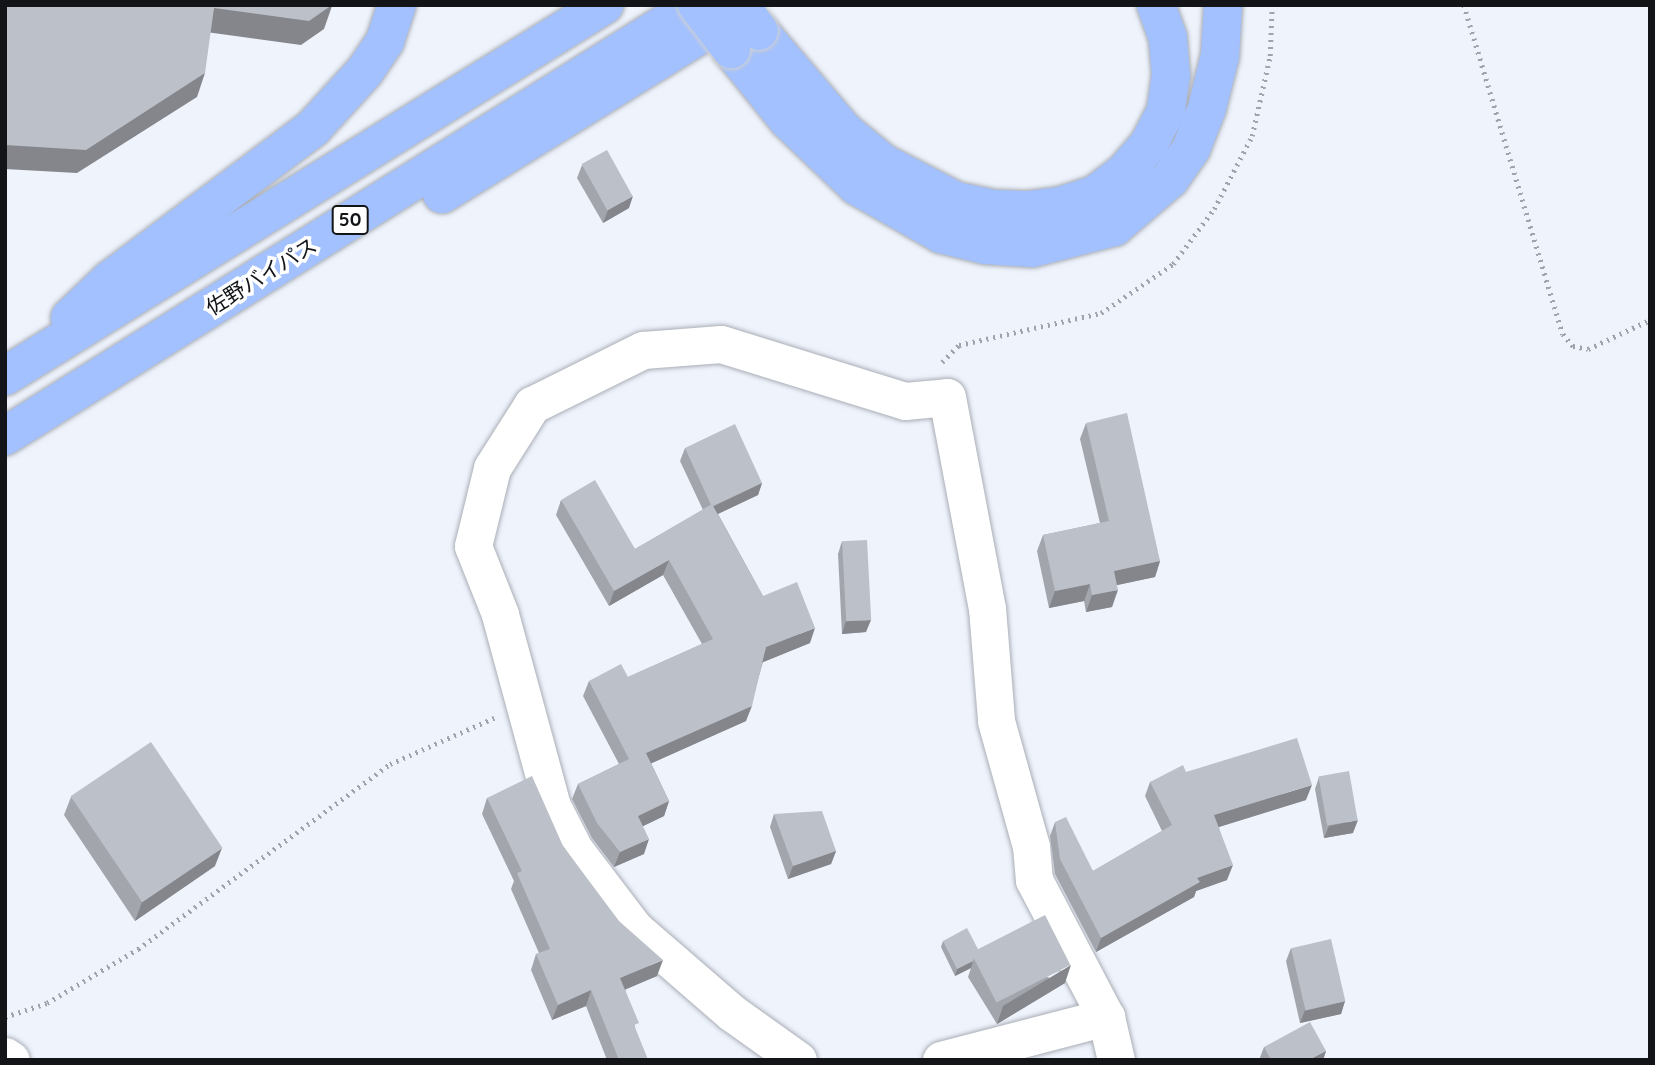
<!DOCTYPE html>
<html>
<head>
<meta charset="utf-8">
<style>
  body { margin:0 }
  #map { position:relative; width:1655px; height:1065px; overflow:hidden; background:#eef3fc; font-family:Quicksand,"Noto Sans JP",sans-serif }
  div>[style] { position:absolute }
  .path>* { height:4.5px; margin-top:-2.25px; transform-origin:0; background:repeating-linear-gradient(90deg,#9fa3aa 0 2px,transparent 0 7px) }
  .roads { filter:drop-shadow(0 0 2px #aaaeb6) drop-shadow(0 0 2px #aaaeb6) }
  .street>* { height:37px; margin:-18.5px; padding:0 18.5px; transform-origin:18.5px; border-radius:18.5px; background:#fff }
  .highway>* { height:38px; margin:-19px; padding:0 19px; transform-origin:19px; border-radius:19px; background:#a3c1fe }
  .bridges { filter:drop-shadow(0 0 2px #d0d0d1) drop-shadow(0 0 2px #d0d0d1) }
  .highway-bridge>* { height:38px; margin:-19px; padding:0 19px; transform-origin:19px; border-radius:19px; background:#a3c1fe }
  .wall>* { inset:0; background:#a2a5ac }
  .shaded-wall>* { inset:0; background:#84868c }
  .building>* { inset:0; background:#bcc0c8; transform-origin:0 0 }
  span { translate:-50% -50%; white-space:nowrap; text-align:center; line-height:1.15; -webkit-text-stroke:7px #fff; paint-order:stroke }
  .shield-label span { padding:2px 5px; background:#fff; border:2px solid; border-radius:5px; -webkit-text-stroke-width:0 }
  .shield-label { font-size:19px; color:#121417; font-weight:700 }
  .street-label { font-size:21px; color:#121417 }
  .frame { position:absolute; inset:0; border:7px solid #121417; pointer-events:none }
</style>
</head>
<body>
<div id="map">
  <div class="path">
    <i style="left:1464px;top:5px;width:344px;rotate:73.3deg"></i>
    <i style="left:1563px;top:334px;width:16px;rotate:50deg"></i>
    <i style="left:1573px;top:346px;width:15px;rotate:11deg"></i>
    <i style="left:1588px;top:349px;width:68px;rotate:-25.1deg"></i>
    <i style="left:942px;top:362px;width:24px;rotate:-45deg"></i>
    <i style="left:959px;top:345px;width:146px;rotate:-12.7deg"></i>
    <i style="left:1101px;top:313px;width:87px;rotate:-34.2deg"></i>
    <i style="left:1173px;top:264px;width:69px;rotate:-53.3deg"></i>
    <i style="left:1214px;top:209px;width:82px;rotate:-62.5deg"></i>
    <i style="left:1252px;top:136px;width:82px;rotate:-77.3deg"></i>
    <i style="left:1270px;top:56px;width:51px;rotate:-87.8deg"></i>
    <i style="left:5px;top:1017px;width:44px;rotate:-18.4deg"></i>
    <i style="left:47px;top:1003px;width:106px;rotate:-30.7deg"></i>
    <i style="left:138px;top:949px;width:313px;rotate:-36.3deg"></i>
    <i style="left:390px;top:764px;width:114px;rotate:-23.9deg"></i>
  </div>
  <div class="roads">
    <div class="street">
      <i style="left:5px;top:1056px;width:7px;rotate:34deg"></i>
      <i style="left:798px;top:1060px;width:81px;rotate:-144.5deg"></i>
      <i style="left:732px;top:1013px;width:130px;rotate:-139.1deg"></i>
      <i style="left:634px;top:928px;width:99px;rotate:-127.2deg"></i>
      <i style="left:574px;top:849px;width:48px;rotate:-117.1deg"></i>
      <i style="left:552px;top:806px;width:199px;rotate:-105.2deg"></i>
      <i style="left:500px;top:614px;width:73px;rotate:-111.7deg"></i>
      <i style="left:473px;top:546px;width:80px;rotate:-76.3deg"></i>
      <i style="left:492px;top:468px;width:75px;rotate:-57.6deg"></i>
      <i style="left:532px;top:405px;width:124px;rotate:-26.4deg"></i>
      <i style="left:643px;top:350px;width:78px;rotate:-4.4deg"></i>
      <i style="left:721px;top:344px;width:193px;rotate:17.2deg"></i>
      <i style="left:905px;top:401px;width:42px;rotate:-5.4deg"></i>
      <i style="left:947px;top:397px;width:215px;rotate:79.3deg"></i>
      <i style="left:987px;top:608px;width:113px;rotate:85.4deg"></i>
      <i style="left:996px;top:721px;width:130px;rotate:74.4deg"></i>
      <i style="left:1031px;top:846px;width:34px;rotate:85deg"></i>
      <i style="left:1034px;top:880px;width:155px;rotate:62.3deg"></i>
      <i style="left:1106px;top:1017px;width:44px;rotate:76.9deg"></i>
      <i style="left:941px;top:1060px;width:171px;rotate:-14.6deg"></i>
    </div>
    <div class="highway">
      <i style="left:759px;top:31px;width:131px;rotate:49.6deg"></i>
      <i style="left:844px;top:131px;width:50px;rotate:39.4deg"></i>
      <i style="left:883px;top:163px;width:82px;rotate:27.5deg"></i>
      <i style="left:956px;top:201px;width:38px;rotate:12deg"></i>
      <i style="left:993px;top:209px;width:35px;rotate:2deg"></i>
      <i style="left:1028px;top:210px;width:32px;rotate:-7deg"></i>
      <i style="left:1060px;top:206px;width:38px;rotate:-18deg"></i>
      <i style="left:1096px;top:194px;width:34px;rotate:-37deg"></i>
      <i style="left:1123px;top:174px;width:40px;rotate:-49deg"></i>
      <i style="left:1149px;top:144px;width:38px;rotate:-63deg"></i>
      <i style="left:1166px;top:110px;width:35px;rotate:-82deg"></i>
      <i style="left:1171px;top:75px;width:37px;rotate:-95deg"></i>
      <i style="left:1168px;top:38px;width:35px;rotate:-110deg"></i>
      <i style="left:731px;top:49px;width:90px;rotate:51.3deg"></i>
      <i style="left:787px;top:119px;width:97px;rotate:43.7deg"></i>
      <i style="left:857px;top:186px;width:97px;rotate:29.7deg"></i>
      <i style="left:941px;top:234px;width:45px;rotate:14deg"></i>
      <i style="left:985px;top:245px;width:47px;rotate:3.7deg"></i>
      <i style="left:1032px;top:248px;width:85px;rotate:-14.4deg"></i>
      <i style="left:1114px;top:227px;width:74px;rotate:-40.6deg"></i>
      <i style="left:1170px;top:179px;width:37px;rotate:-55deg"></i>
      <i style="left:1191px;top:149px;width:44px;rotate:-68.7deg"></i>
      <i style="left:1207px;top:108px;width:54px;rotate:-76deg"></i>
      <i style="left:1220px;top:56px;width:51px;rotate:-86.6deg"></i>
      <i style="left:442px;top:194px;width:314px;rotate:-31.7deg"></i>
      <i style="left:70px;top:318px;width:55px;rotate:-43.5deg"></i>
      <i style="left:110px;top:280px;width:254px;rotate:-36.8deg"></i>
      <i style="left:313px;top:128px;width:77px;rotate:-47.6deg"></i>
      <i style="left:365px;top:71px;width:36px;rotate:-56deg"></i>
      <i style="left:385px;top:41px;width:38px;rotate:-72deg"></i>
      <i style="left:5px;top:376px;width:705px;rotate:-31.77deg"></i>
      <i style="left:5px;top:436px;width:814px;rotate:-31.99deg"></i>
    </div>
  </div>
  <div class="bridges">
    <div class="highway-bridge">
      <i style="left:697px;top:5px;width:56px;rotate:52.3deg"></i>
      <i style="left:740px;top:5px;width:32px;rotate:54deg"></i>
    </div>
  </div>
  <div class="wall">
    <i style="clip-path:polygon(582px 165px,629px 208px,603px 223px,577px 178px)"></i>
    <i style="clip-path:polygon(1086px 423px,1160px 561px,1155px 577px,1117px 585px,1112px 607px,1086px 612px,1084px 601px,1049px 608px,1037px 551px,1043px 535px,1100px 523px,1080px 439px)"></i>
    <i style="clip-path:polygon(685px 448px,762px 483px,758px 495px,718px 514px,763px 596px,810px 643px,763px 662px,746px 721px,651px 763px,669px 801px,664px 816px,643px 826px,644px 854px,614px 867px,592px 838px,572px 799px,578px 784px,619px 764px,583px 696px,589px 681px,628px 677px,702px 644px,663px 575px,609px 606px,556px 515px,561px 500px,635px 549px,703px 510px,680px 461px)"></i>
    <i style="clip-path:polygon(842px 541px,866px 632px,842px 634px,838px 554px)"></i>
    <i style="clip-path:polygon(1186px 772px,1306px 800px,1219px 827px,1227px 880px,1196px 891px,1194px 897px,1096px 952px,1055px 874px,1050px 836px,1055px 822px,1093px 871px,1162px 831px,1145px 796px,1150px 782px)"></i>
    <i style="clip-path:polygon(1319px 777px,1353px 833px,1324px 838px,1315px 789px)"></i>
    <i style="clip-path:polygon(71px 797px,215px 866px,135px 921px,64px 815px)"></i>
    <i style="clip-path:polygon(487px 798px,563px 846px,657px 976px,625px 989px,636px 1031px,648px 1060px,607px 1060px,586px 1006px,552px 1020px,531px 970px,536px 954px,539px 953px,511px 889px,514px 881px,482px 814px)"></i>
    <i style="clip-path:polygon(774px 814px,836px 851px,831px 864px,788px 879px,770px 827px)"></i>
    <i style="clip-path:polygon(943px 941px,981px 955px,1065px 983px,997px 1024px,968px 977px,971px 968px,955px 976px,941px 947px)"></i>
    <i style="clip-path:polygon(1291px 948px,1345px 1001px,1341px 1014px,1300px 1023px,1286px 961px)"></i>
    <i style="clip-path:polygon(1264px 1047px,1326px 1051px,1323px 1060px,1259px 1060px)"></i>
  </div>
  <div class="shaded-wall">
    <i style="clip-path:polygon(332px 6px,324px 29px,301px 45px,206px 32px,214px 8px)"></i>
    <i style="clip-path:polygon(205px 73px,197px 97px,77px 173px,5px 169px,5px 145px)"></i>
    <i style="clip-path:polygon(633px 196px,629px 208px,603px 223px,608px 210px)"></i>
    <i style="clip-path:polygon(762px 483px,758px 495px,707px 519px,712px 507px)"></i>
    <i style="clip-path:polygon(669px 560px,663px 575px,609px 606px,614px 591px)"></i>
    <i style="clip-path:polygon(1160px 561px,1155px 577px,1108px 587px,1114px 571px)"></i>
    <i style="clip-path:polygon(1090px 584px,1084px 601px,1049px 608px,1055px 591px)"></i>
    <i style="clip-path:polygon(1118px 590px,1112px 607px,1086px 612px,1092px 595px)"></i>
    <i style="clip-path:polygon(871px 620px,866px 632px,842px 634px,846px 621px)"></i>
    <i style="clip-path:polygon(815px 628px,810px 643px,761px 663px,766px 647px)"></i>
    <i style="clip-path:polygon(752px 706px,746px 721px,641px 768px,646px 753px)"></i>
    <i style="clip-path:polygon(1312px 785px,1306px 800px,1209px 830px,1214px 815px)"></i>
    <i style="clip-path:polygon(669px 801px,664px 816px,633px 831px,638px 816px)"></i>
    <i style="clip-path:polygon(1358px 820px,1353px 833px,1324px 838px,1329px 826px)"></i>
    <i style="clip-path:polygon(649px 839px,644px 854px,614px 867px,620px 852px)"></i>
    <i style="clip-path:polygon(222px 848px,215px 866px,135px 921px,142px 902px)"></i>
    <i style="clip-path:polygon(836px 851px,831px 864px,788px 879px,793px 866px)"></i>
    <i style="clip-path:polygon(1233px 865px,1227px 880px,1196px 891px,1194px 897px,1096px 952px,1101px 938px,1197px 878px)"></i>
    <i style="clip-path:polygon(663px 960px,657px 976px,615px 994px,620px 978px)"></i>
    <i style="clip-path:polygon(973px 961px,971px 968px,955px 976px,957px 969px)"></i>
    <i style="clip-path:polygon(1071px 965px,1065px 983px,997px 1024px,1003px 1006px)"></i>
    <i style="clip-path:polygon(591px 990px,586px 1006px,552px 1020px,558px 1005px)"></i>
    <i style="clip-path:polygon(1345px 1001px,1341px 1014px,1300px 1023px,1305px 1010px)"></i>
    <i style="clip-path:polygon(1326px 1051px,1323px 1060px,1309px 1060px)"></i>
  </div>
  <div class="building">
    <i style="clip-path:polygon(5px 5px,332px 5px,309px 21px,214px 8px,205px 73px,86px 150px,5px 145px)"></i>
    <i style="left:607px;top:150px;width:53px;height:29px;rotate:61deg"></i>
    <i style="clip-path:polygon(1127px 413px,1160px 561px,1114px 571px,1118px 590px,1092px 595px,1090px 584px,1055px 591px,1043px 535px,1109px 521px,1086px 423px)"></i>
    <i style="clip-path:polygon(735px 424px,762px 483px,713px 506px,712px 504px,711px 505px,685px 448px)"></i>
    <i style="clip-path:polygon(595px 480px,635px 549px,712px 504px,763px 596px,797px 582px,815px 628px,766px 647px,752px 706px,646px 753px,669px 801px,638px 816px,649px 839px,620px 852px,597px 823px,578px 784px,629px 759px,589px 681px,621px 664px,628px 677px,713px 639px,669px 560px,614px 591px,561px 500px)"></i>
    <i style="left:867px;top:540px;width:80px;height:25px;rotate:87deg"></i>
    <i style="clip-path:polygon(1297px 738px,1312px 785px,1214px 815px,1233px 865px,1197px 878px,1200px 882px,1101px 938px,1060px 859px,1055px 822px,1066px 817px,1093px 871px,1172px 825px,1150px 782px,1183px 765px,1186px 772px)"></i>
    <i style="left:151px;top:742px;width:128px;height:97px;rotate:56deg"></i>
    <i style="left:1349px;top:771px;width:50px;height:31px;rotate:80deg"></i>
    <i style="clip-path:polygon(532px 776px,563px 846px,619px 921px,663px 960px,620px 978px,639px 1023px,634px 1025px,648px 1060px,619px 1060px,591px 990px,558px 1005px,536px 954px,550px 949px,517px 873px,522px 871px,487px 798px)"></i>
    <i style="clip-path:polygon(822px 811px,836px 851px,793px 866px,774px 814px)"></i>
    <i style="left:1045px;top:915px;width:56px;height:83px;rotate:63deg"></i>
    <i style="clip-path:polygon(967px 928px,981px 955px,974px 958px,973px 961px,957px 969px,943px 941px)"></i>
    <i style="left:1331px;top:939px;width:64px;height:41px;rotate:77deg"></i>
    <i style="clip-path:polygon(1310px 1022px,1326px 1051px,1309px 1060px,1271px 1060px,1264px 1047px)"></i>
  </div>
  <div class="shield-label">
    <span style="left:350px;top:220px">50</span>
  </div>
  <div class="street-label">
    <span style="left:261px;top:276px;rotate:-32deg">佐野バイパス</span>
  </div>
  <div class="frame"></div>
</div>
</body>
</html>
